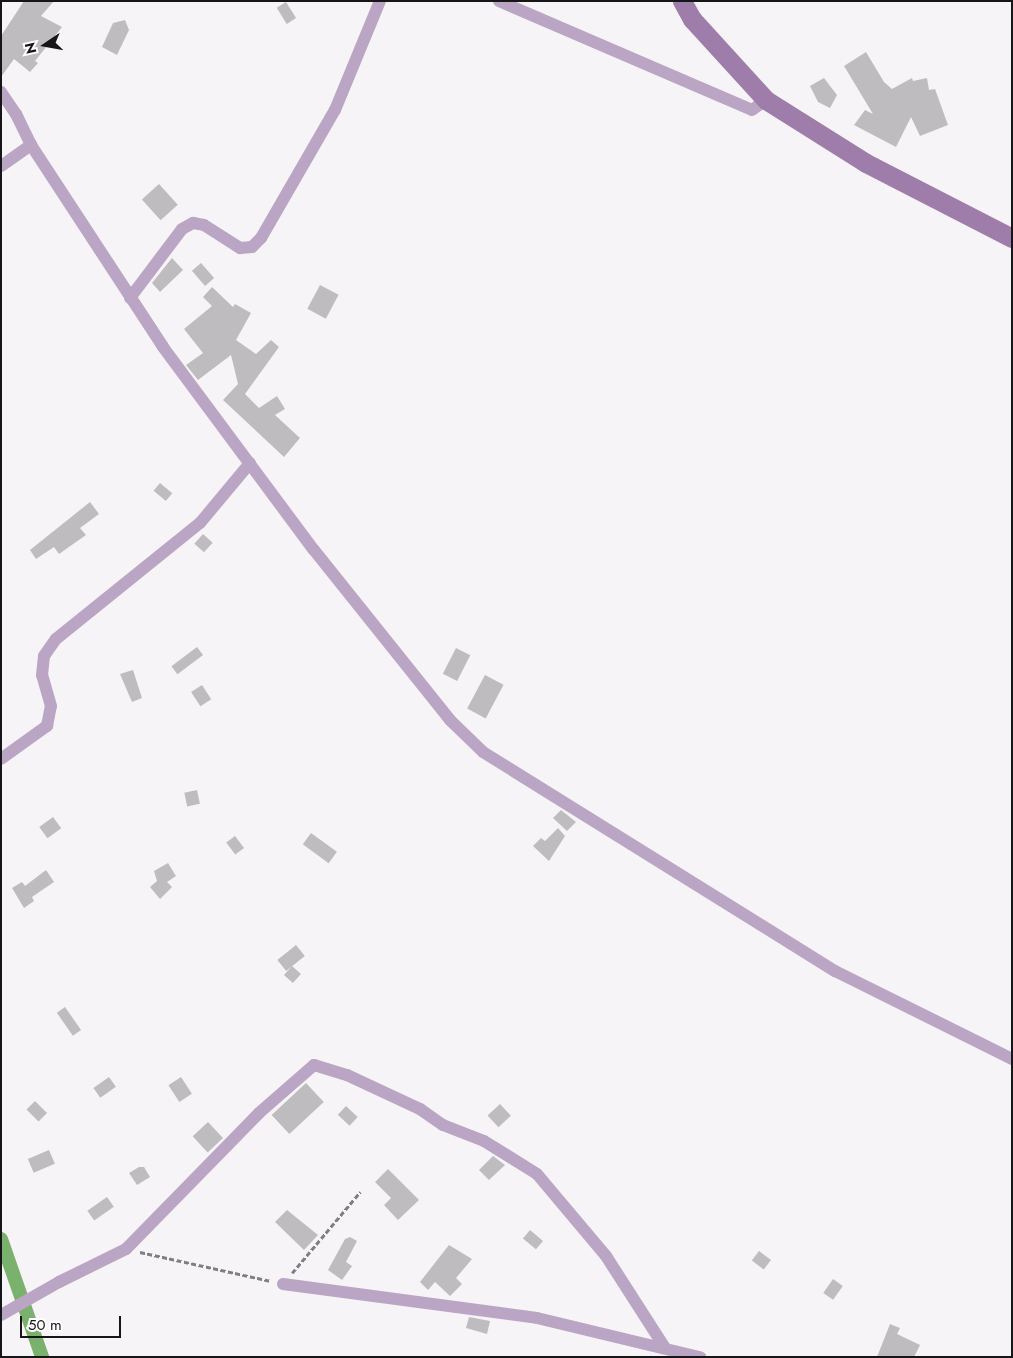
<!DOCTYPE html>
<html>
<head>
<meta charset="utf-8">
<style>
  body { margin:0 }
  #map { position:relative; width:1013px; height:1358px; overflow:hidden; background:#f7f4f8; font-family:Jost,sans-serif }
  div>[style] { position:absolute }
  .canal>* { height:14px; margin:-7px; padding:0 7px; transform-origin:7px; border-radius:7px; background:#7ab16c }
  .building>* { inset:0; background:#bfbcc0; transform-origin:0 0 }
  .path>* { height:2.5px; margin-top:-1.25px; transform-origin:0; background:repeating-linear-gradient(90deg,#807e81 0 5px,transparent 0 7.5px) }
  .minor>* { height:12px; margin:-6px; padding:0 6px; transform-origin:6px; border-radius:6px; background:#bba5c4 }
  .secondary>* { height:19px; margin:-9.5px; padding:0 9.5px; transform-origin:9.5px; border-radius:9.5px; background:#9f7dab }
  span { translate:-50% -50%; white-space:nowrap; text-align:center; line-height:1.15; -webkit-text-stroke:5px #fff; paint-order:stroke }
  .frame { position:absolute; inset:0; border:2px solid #161517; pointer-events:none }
  .north { position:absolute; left:20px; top:20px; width:50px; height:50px; -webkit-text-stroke:4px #fff; paint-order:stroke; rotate:258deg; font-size:14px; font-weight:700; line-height:20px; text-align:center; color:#161517 }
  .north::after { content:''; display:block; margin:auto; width:18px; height:22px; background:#161517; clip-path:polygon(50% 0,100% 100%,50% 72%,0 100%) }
  .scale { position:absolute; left:20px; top:1316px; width:101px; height:22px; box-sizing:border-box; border:2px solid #161517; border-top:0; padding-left:6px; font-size:15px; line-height:18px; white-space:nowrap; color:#161517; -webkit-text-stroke:4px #fff; paint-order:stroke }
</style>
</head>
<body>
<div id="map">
  <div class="canal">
    <i style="left:1px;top:1239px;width:125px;rotate:70.8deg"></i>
  </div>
  <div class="building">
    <i style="clip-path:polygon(24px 1px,54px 1px,41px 16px,62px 27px,35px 61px,38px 63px,30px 72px,14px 59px,1px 77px,1px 36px)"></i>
    <i style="left:286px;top:2px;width:19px;height:11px;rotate:58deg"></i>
    <i style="clip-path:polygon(125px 20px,129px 30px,117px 55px,102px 47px,113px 23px)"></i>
    <i style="clip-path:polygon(866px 52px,884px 82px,892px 89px,912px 78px,913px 81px,927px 78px,929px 90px,935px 89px,948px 125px,920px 136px,911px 117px,896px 147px,854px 125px,865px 110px,873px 114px,844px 66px)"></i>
    <i style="clip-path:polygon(824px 78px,837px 95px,830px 108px,818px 102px,810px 86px)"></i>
    <i style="left:159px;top:184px;width:28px;height:23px;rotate:48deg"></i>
    <i style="clip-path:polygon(172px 258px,183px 270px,160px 292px,152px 283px)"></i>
    <i style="left:201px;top:263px;width:20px;height:12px;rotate:49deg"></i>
    <i style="left:320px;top:285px;width:21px;height:27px;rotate:28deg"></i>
    <i style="clip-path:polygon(212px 287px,233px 307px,235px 304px,251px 313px,236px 340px,256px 354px,271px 340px,279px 347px,245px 394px,259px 408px,277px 396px,285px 409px,275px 415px,300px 438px,284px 457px,223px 400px,238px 384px,231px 355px,198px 380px,186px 365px,203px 353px,184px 329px,212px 306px,203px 297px)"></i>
    <i style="left:160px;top:483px;width:16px;height:10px;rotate:40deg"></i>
    <i style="clip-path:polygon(90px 502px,99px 514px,80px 528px,86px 535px,59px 554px,54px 547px,36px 559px,30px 550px)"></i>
    <i style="left:203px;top:534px;width:13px;height:13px;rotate:42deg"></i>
    <i style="left:197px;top:647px;width:10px;height:32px;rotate:53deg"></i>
    <i style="left:456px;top:648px;width:16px;height:29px;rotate:27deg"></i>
    <i style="clip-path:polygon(133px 670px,142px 698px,132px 702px,120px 674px)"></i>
    <i style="left:485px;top:675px;width:21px;height:38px;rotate:28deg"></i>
    <i style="left:202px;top:685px;width:17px;height:13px;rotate:57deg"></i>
    <i style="left:197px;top:790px;width:14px;height:13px;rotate:78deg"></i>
    <i style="clip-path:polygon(561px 810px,576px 822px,567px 831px,553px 818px)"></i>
    <i style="left:53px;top:817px;width:14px;height:17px;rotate:54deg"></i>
    <i style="clip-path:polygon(558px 828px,565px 836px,549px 861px,533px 846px,541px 838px,545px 841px)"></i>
    <i style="left:311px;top:833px;width:32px;height:14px;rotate:36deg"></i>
    <i style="left:235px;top:836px;width:15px;height:11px;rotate:53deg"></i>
    <i style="clip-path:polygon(168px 863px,176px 876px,167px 882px,172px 887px,160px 899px,150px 887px,157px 881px,154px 871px)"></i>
    <i style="clip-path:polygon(46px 870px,54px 882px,32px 897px,34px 901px,24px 908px,12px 888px,22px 882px,25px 886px)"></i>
    <i style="left:296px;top:945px;width:14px;height:24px;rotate:51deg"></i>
    <i style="left:292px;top:966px;width:12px;height:12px;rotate:42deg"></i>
    <i style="left:65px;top:1007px;width:28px;height:10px;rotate:55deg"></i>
    <i style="left:109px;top:1077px;width:12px;height:19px;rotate:55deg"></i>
    <i style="left:181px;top:1077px;width:20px;height:15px;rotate:57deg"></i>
    <i style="left:306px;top:1083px;width:26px;height:47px;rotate:47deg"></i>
    <i style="left:35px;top:1101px;width:17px;height:12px;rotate:45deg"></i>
    <i style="left:500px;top:1104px;width:16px;height:17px;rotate:47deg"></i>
    <i style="left:346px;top:1106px;width:16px;height:12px;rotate:43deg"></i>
    <i style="left:208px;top:1122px;width:22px;height:21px;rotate:47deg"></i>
    <i style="left:49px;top:1150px;width:15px;height:23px;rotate:67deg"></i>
    <i style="clip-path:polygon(493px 1156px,505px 1165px,489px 1180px,479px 1170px)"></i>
    <i style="clip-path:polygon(139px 1167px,144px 1167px,150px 1177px,137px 1185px,129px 1173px)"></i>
    <i style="clip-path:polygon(388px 1169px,419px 1200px,398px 1220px,384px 1205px,391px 1198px,375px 1182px)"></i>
    <i style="left:107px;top:1197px;width:12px;height:24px;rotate:55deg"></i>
    <i style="clip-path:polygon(287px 1210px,318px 1235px,304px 1250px,275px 1222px)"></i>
    <i style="left:530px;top:1230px;width:17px;height:11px;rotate:40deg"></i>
    <i style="clip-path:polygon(350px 1237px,357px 1241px,346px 1262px,352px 1266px,342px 1280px,328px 1270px,345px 1239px)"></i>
    <i style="clip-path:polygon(449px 1245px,472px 1259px,456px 1278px,462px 1284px,450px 1296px,435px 1282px,428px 1290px,420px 1282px)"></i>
    <i style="left:759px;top:1251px;width:15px;height:12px;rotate:37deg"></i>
    <i style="left:833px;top:1279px;width:12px;height:17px;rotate:35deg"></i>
    <i style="clip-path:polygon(469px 1317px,490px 1321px,487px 1334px,466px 1328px)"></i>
    <i style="clip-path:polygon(890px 1324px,900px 1328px,897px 1334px,920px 1345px,914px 1357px,877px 1357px)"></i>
  </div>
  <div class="path">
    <i style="left:140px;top:1252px;width:134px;rotate:12.5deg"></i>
    <i style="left:292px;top:1273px;width:106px;rotate:-50deg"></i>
  </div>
  <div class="minor">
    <i style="left:499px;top:1px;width:275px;rotate:23.3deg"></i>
    <i style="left:752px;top:110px;width:17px;rotate:-36deg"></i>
    <i style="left:1px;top:92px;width:27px;rotate:56deg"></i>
    <i style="left:16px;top:114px;width:34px;rotate:64deg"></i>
    <i style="left:31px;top:145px;width:241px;rotate:56.8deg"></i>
    <i style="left:163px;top:347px;width:253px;rotate:53.4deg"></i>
    <i style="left:314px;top:550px;width:218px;rotate:51.3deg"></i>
    <i style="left:450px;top:720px;width:46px;rotate:44.1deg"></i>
    <i style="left:483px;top:752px;width:415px;rotate:31.9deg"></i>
    <i style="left:835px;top:971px;width:198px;rotate:26.4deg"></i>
    <i style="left:1px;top:166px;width:37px;rotate:-35deg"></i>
    <i style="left:130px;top:298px;width:86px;rotate:-53deg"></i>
    <i style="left:182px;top:229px;width:13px;rotate:-29deg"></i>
    <i style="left:193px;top:223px;width:11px;rotate:10deg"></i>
    <i style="left:204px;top:225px;width:43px;rotate:32.6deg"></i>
    <i style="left:240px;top:248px;width:12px;rotate:-5deg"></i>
    <i style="left:252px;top:247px;width:13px;rotate:-45deg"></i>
    <i style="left:261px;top:238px;width:148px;rotate:-60deg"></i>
    <i style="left:335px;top:110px;width:118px;rotate:-67.6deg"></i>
    <i style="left:1px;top:759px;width:57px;rotate:-35.7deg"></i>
    <i style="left:47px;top:726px;width:20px;rotate:-79deg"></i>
    <i style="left:51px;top:706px;width:32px;rotate:-106deg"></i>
    <i style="left:42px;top:675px;width:19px;rotate:-84deg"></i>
    <i style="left:44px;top:656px;width:21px;rotate:-55deg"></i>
    <i style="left:56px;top:639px;width:185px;rotate:-38.9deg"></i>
    <i style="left:200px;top:523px;width:78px;rotate:-50.2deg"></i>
    <i style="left:283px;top:1284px;width:256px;rotate:7.6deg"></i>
    <i style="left:537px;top:1318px;width:168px;rotate:13.5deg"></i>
    <i style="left:1px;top:1315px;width:67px;rotate:-29.6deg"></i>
    <i style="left:59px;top:1282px;width:75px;rotate:-26.2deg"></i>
    <i style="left:126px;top:1249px;width:190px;rotate:-45.6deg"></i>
    <i style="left:259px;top:1113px;width:73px;rotate:-41.1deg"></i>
    <i style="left:314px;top:1065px;width:34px;rotate:17deg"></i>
    <i style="left:347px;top:1075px;width:81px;rotate:25deg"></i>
    <i style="left:420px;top:1109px;width:28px;rotate:35deg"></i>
    <i style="left:443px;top:1125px;width:44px;rotate:21.3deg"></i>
    <i style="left:484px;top:1141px;width:62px;rotate:31.9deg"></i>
    <i style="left:537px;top:1174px;width:107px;rotate:49.9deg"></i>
    <i style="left:606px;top:1256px;width:109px;rotate:57.3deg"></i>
  </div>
  <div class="secondary">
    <i style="left:682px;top:1px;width:21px;rotate:61deg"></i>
    <i style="left:692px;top:19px;width:110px;rotate:47.6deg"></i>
    <i style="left:766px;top:100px;width:118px;rotate:32.2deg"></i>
    <i style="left:866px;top:163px;width:164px;rotate:27.2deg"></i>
  </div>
  <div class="frame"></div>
  <div class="north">N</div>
  <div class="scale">50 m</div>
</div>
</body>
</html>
